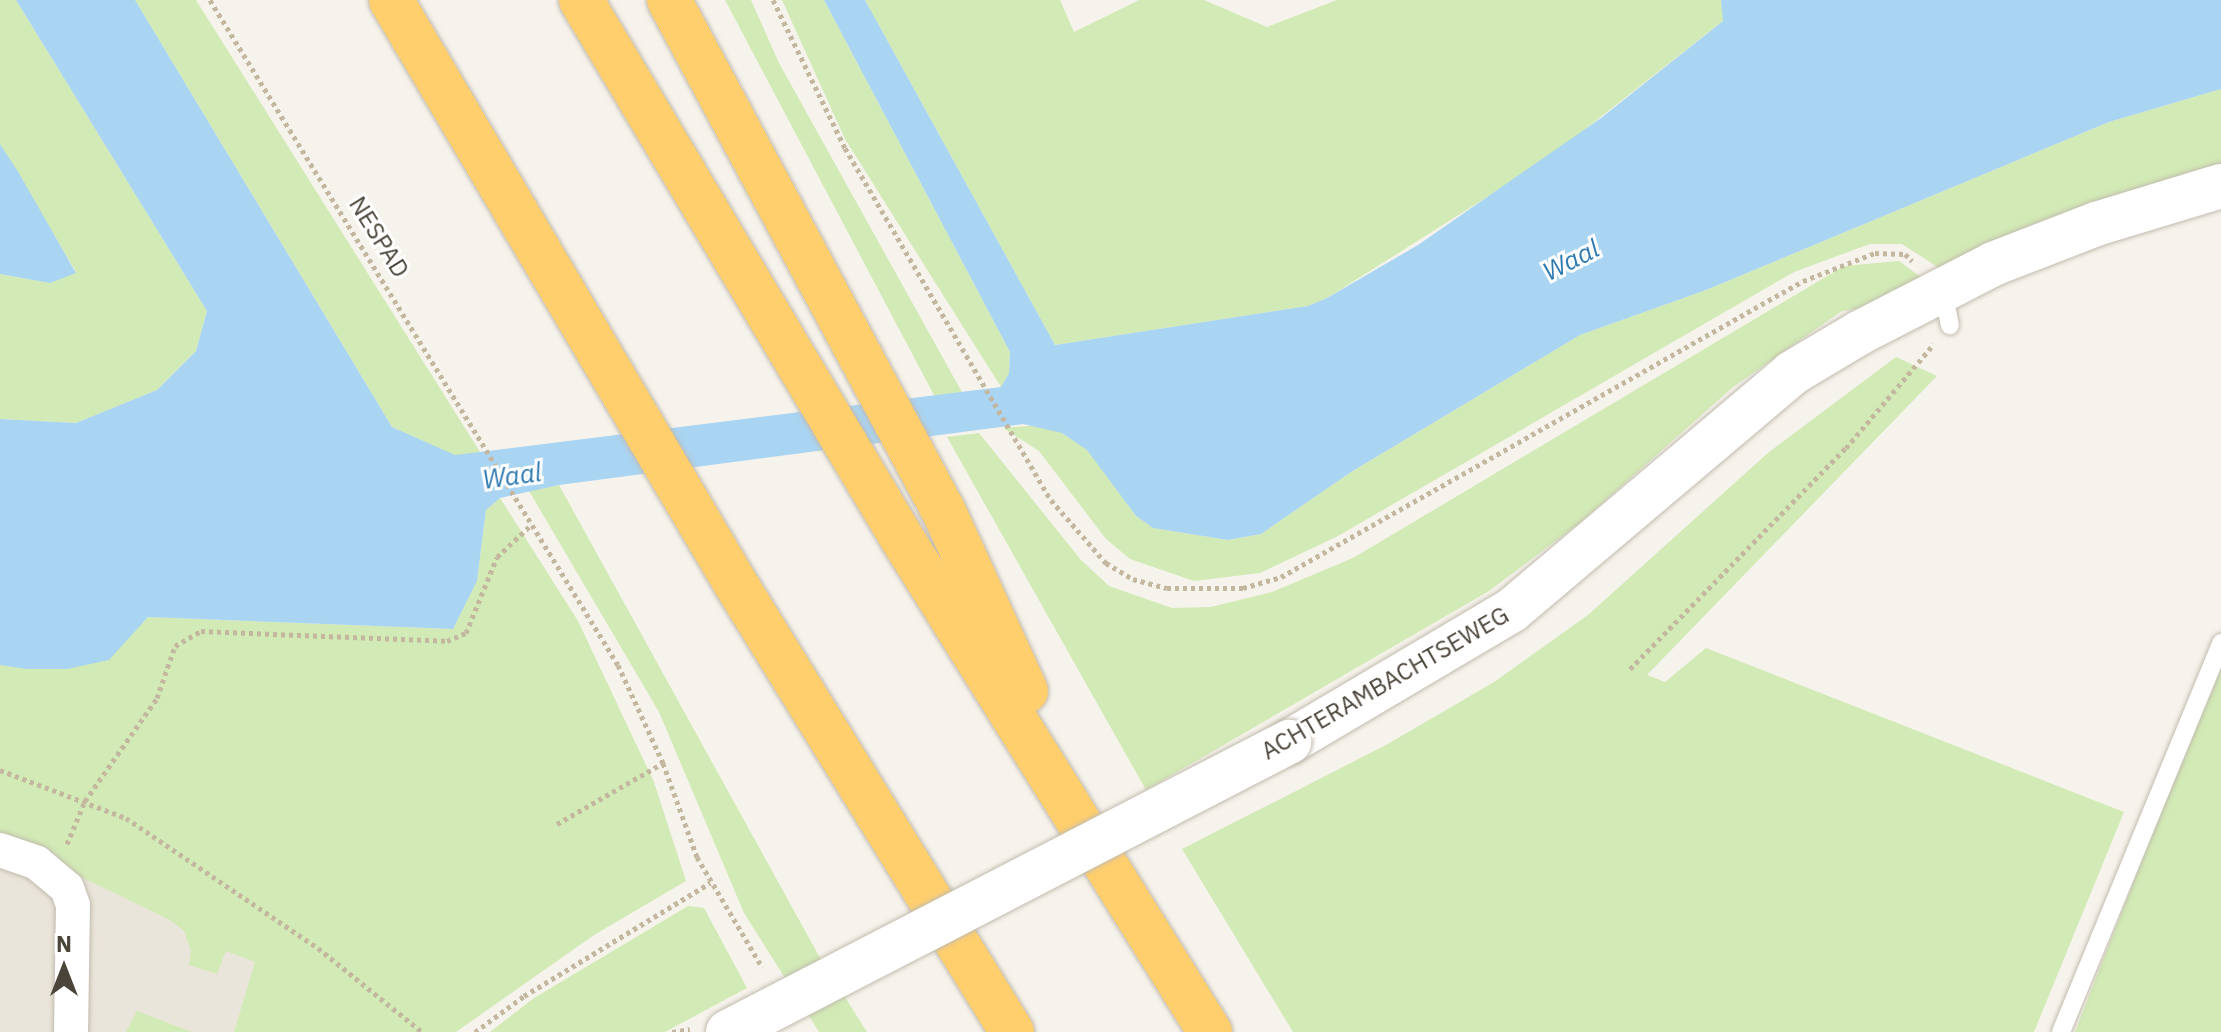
<!DOCTYPE html>
<html>
<head>
<meta charset="utf-8">
<style>
  body { margin:0 }
  #map { position:relative; width:2221px; height:1032px; overflow:hidden; background:#f6f3ec; font-family:"IBM Plex Sans",sans-serif }
  div>[style] { position:absolute }
  .residential>* { inset:0; background:#eae5da }
  .green>* { inset:0; background:#d2eab5 }
  .water>* { inset:0; background:#a9d4f2 }
  .path>* { height:5px; margin-top:-2.5px; transform-origin:0; background:repeating-linear-gradient(90deg,#c4b79f 0 4px,transparent 0 8px) }
  .roads { filter:drop-shadow(0 0 2px #c2bbae) drop-shadow(0 0 2px #c2bbae) }
  .service>* { height:18px; margin:-9px; padding:0 9px; transform-origin:9px; border-radius:9px; background:#fff }
  .minor>* { height:34px; margin:-17px; padding:0 17px; transform-origin:17px; border-radius:17px; background:#fff }
  .tertiary>* { height:44px; margin:-22px; padding:0 22px; transform-origin:22px; border-radius:22px; background:#fff }
  .motorway>* { height:44px; margin:-22px; padding:0 22px; transform-origin:22px; border-radius:22px; background:#ffcf6e }
  .bridges { filter:drop-shadow(0 0 2px #c2bbae) drop-shadow(0 0 2px #c2bbae) }
  .tertiary-bridge>* { height:44px; margin:-22px; padding:0 22px; transform-origin:22px; border-radius:22px; background:#fff }
  span { translate:-50% -50%; white-space:nowrap; text-align:center; line-height:1.15; -webkit-text-stroke:6px #fff; paint-order:stroke }
  .street-label { font-size:24px; color:#4b4439 }
  .water-label { font-size:26px; color:#2e7ab2; font-style:italic }
  .north { position:absolute; left:24px; top:928px; width:80px; height:80px; -webkit-text-stroke:6px #fff; paint-order:stroke; rotate:0deg; font-size:22px; font-weight:700; line-height:32px; text-align:center; color:#4b4439 }
  .north::after { content:''; display:block; margin:auto; width:28px; height:36px; background:#4b4439; clip-path:polygon(50% 0,100% 100%,50% 72%,0 100%) }
</style>
</head>
<body>
<div id="map">
  <div class="residential">
    <i style="clip-path:polygon(0 831px,251px 911px,269px 1032px,0 1032px)"></i>
  </div>
  <div class="green">
    <i style="clip-path:polygon(0 0,16px 0,207px 311px,196px 351px,157px 390px,76px 423px,0 419px,0 274px,50px 283px,76px 272px,0 144px)"></i>
    <i style="clip-path:polygon(135px 0,196px 0,480px 452px,455px 456px,392px 427px)"></i>
    <i style="clip-path:polygon(725px 0,751px 0,779px 63px,963px 394px,935px 397px)"></i>
    <i style="clip-path:polygon(782px 0,824px 0,1010px 352px,1009px 373px,1001px 387px,845px 139px)"></i>
    <i style="clip-path:polygon(865px 0,1060px 0,1074px 32px,1139px 0,1204px 0,1267px 27px,1337px 0,1721px 0,1724px 20px,1546px 160px,1327px 298px,1308px 306px,1055px 345px)"></i>
    <i style="clip-path:polygon(2221px 89px,2221px 173px,1942px 270px,1902px 244px,1870px 244px,1794px 272px,1338px 536px,1260px 573px,1194px 581px,1130px 559px,1106px 539px,1039px 451px,1003px 428px,1041px 425px,1062px 433px,1088px 450px,1136px 516px,1153px 528px,1228px 540px,1261px 534px,1351px 472px,1580px 335px,1706px 290px,2109px 122px)"></i>
    <i style="clip-path:polygon(1899px 261px,1922px 278px,1873px 306px,1842px 311px,1733px 387px,1581px 522px,1489px 591px,1146px 790px,947px 437px,979px 433px,1081px 560px,1109px 586px,1172px 608px,1211px 607px,1272px 592px,1353px 558px,1844px 266px)"></i>
    <i style="clip-path:polygon(1896px 357px,1937px 376px,1647px 675px,1665px 682px,1706px 648px,2124px 812px,2034px 1032px,1293px 1032px,1182px 849px,1386px 745px,1494px 682px,1588px 615px,1769px 452px)"></i>
    <i style="clip-path:polygon(559px 485px,819px 956px,867px 1032px,819px 1032px,744px 913px,659px 712px,529px 491px)"></i>
    <i style="clip-path:polygon(500px 498px,578px 621px,654px 782px,686px 881px,594px 935px,456px 1032px,234px 1032px,255px 962px,226px 951px,217px 974px,189px 965px,191px 951px,184px 931px,170px 920px,71px 872px,54px 853px,0 833px,0 665px,133px 633px,148px 617px,453px 629px,477px 581px,486px 510px)"></i>
    <i style="clip-path:polygon(2221px 669px,2221px 1032px,2075px 1032px,2151px 837px)"></i>
    <i style="clip-path:polygon(688px 906px,704px 908px,747px 988px,665px 1032px,490px 1032px,534px 998px)"></i>
    <i style="clip-path:polygon(137px 1011px,171px 1024px,192px 1032px,126px 1032px)"></i>
  </div>
  <div class="water">
    <i style="clip-path:polygon(16px 0,135px 0,392px 427px,455px 455px,1001px 387px,1009px 373px,1010px 352px,824px 0,865px 0,1055px 345px,1308px 306px,1327px 298px,1418px 245px,1601px 118px,1723px 21px,1721px 0,2221px 0,2221px 89px,2109px 122px,1706px 290px,1580px 335px,1351px 472px,1261px 534px,1228px 540px,1153px 528px,1136px 516px,1087px 450px,1062px 433px,1023px 424px,559px 485px,500px 498px,486px 510px,477px 581px,453px 629px,148px 617px,109px 660px,67px 669px,27px 669px,0 665px,0 419px,76px 423px,157px 390px,196px 351px,207px 311px)"></i>
    <i style="clip-path:polygon(0 144px,20px 175px,76px 273px,50px 283px,0 274px)"></i>
  </div>
  <div class="path">
    <i style="left:210px;top:0;width:780px;rotate:58.47deg"></i>
    <i style="left:618px;top:665px;width:108px;rotate:65.3deg"></i>
    <i style="left:663px;top:763px;width:100px;rotate:70.1deg"></i>
    <i style="left:697px;top:857px;width:128px;rotate:59.4deg"></i>
    <i style="left:773px;top:0;width:165px;rotate:64.1deg"></i>
    <i style="left:845px;top:148px;width:408px;rotate:59.7deg"></i>
    <i style="left:1051px;top:500px;width:84px;rotate:48.9deg"></i>
    <i style="left:1106px;top:563px;width:31px;rotate:31deg"></i>
    <i style="left:1133px;top:579px;width:35px;rotate:15deg"></i>
    <i style="left:1167px;top:588px;width:76px"></i>
    <i style="left:1243px;top:588px;width:40px;rotate:-16deg"></i>
    <i style="left:1281px;top:577px;width:600px;rotate:-29.56deg"></i>
    <i style="left:1803px;top:281px;width:77px;rotate:-21.3deg"></i>
    <i style="left:1875px;top:253px;width:30px;rotate:2deg"></i>
    <i style="left:1905px;top:254px;width:10px;rotate:45deg"></i>
    <i style="left:1630px;top:669px;width:309px;rotate:-45.7deg"></i>
    <i style="left:1846px;top:448px;width:136px;rotate:-49.8deg"></i>
    <i style="left:0;top:770px;width:135px;rotate:20.9deg"></i>
    <i style="left:126px;top:818px;width:232px;rotate:34.1deg"></i>
    <i style="left:318px;top:948px;width:134px;rotate:38.9deg"></i>
    <i style="left:557px;top:824px;width:122px;rotate:-29.9deg"></i>
    <i style="left:67px;top:844px;width:47px;rotate:-67.3deg"></i>
    <i style="left:85px;top:801px;width:126px;rotate:-55deg"></i>
    <i style="left:157px;top:698px;width:55px;rotate:-70.9deg"></i>
    <i style="left:175px;top:646px;width:30px;rotate:-30deg"></i>
    <i style="left:201px;top:631px;width:246px;rotate:2.3deg"></i>
    <i style="left:447px;top:641px;width:21px;rotate:-23deg"></i>
    <i style="left:466px;top:633px;width:82px;rotate:-67.8deg"></i>
    <i style="left:497px;top:557px;width:48px;rotate:-43.3deg"></i>
    <i style="left:475px;top:1032px;width:61px;rotate:-36.3deg"></i>
    <i style="left:524px;top:996px;width:218px;rotate:-31.3deg"></i>
    <i style="left:672px;top:1032px;width:18px;rotate:-9deg"></i>
  </div>
  <div class="roads">
    <div class="service">
      <i style="left:1943px;top:290px;width:36px;rotate:79deg"></i>
      <i style="left:2061px;top:1032px;width:421px;rotate:-67.6deg"></i>
    </div>
    <div class="minor">
      <i style="left:0;top:850px;width:39px;rotate:19deg"></i>
      <i style="left:37px;top:863px;width:39px;rotate:40deg"></i>
      <i style="left:67px;top:888px;width:18px;rotate:71deg"></i>
      <i style="left:73px;top:905px;width:127px;rotate:90.9deg"></i>
    </div>
    <div class="tertiary">
      <i style="left:1289px;top:742px;width:259px;rotate:-30.6deg"></i>
      <i style="left:1512px;top:610px;width:367px;rotate:-40.2deg"></i>
      <i style="left:1792px;top:373px;width:78px;rotate:-30.8deg"></i>
      <i style="left:1859px;top:333px;width:151px;rotate:-27.2deg"></i>
      <i style="left:1993px;top:264px;width:110px;rotate:-21.2deg"></i>
      <i style="left:2096px;top:224px;width:131px;rotate:-16.9deg"></i>
    </div>
    <div class="motorway">
      <i style="left:391px;top:0;width:675px;rotate:59.44deg"></i>
      <i style="left:734px;top:581px;width:530px;rotate:58.35deg"></i>
      <i style="left:581px;top:0;width:623px;rotate:59.19deg"></i>
      <i style="left:900px;top:535px;width:586px;rotate:58.05deg"></i>
      <i style="left:669px;top:0;width:581px;rotate:61.76deg"></i>
      <i style="left:944px;top:512px;width:197px;rotate:65.4deg"></i>
    </div>
  </div>
  <div class="bridges">
    <div class="tertiary-bridge">
      <i style="left:728px;top:1032px;width:632px;rotate:-27.34deg"></i>
    </div>
  </div>
  <div class="street-label">
    <span style="left:379px;top:237px;rotate:58deg">NESPAD</span>
    <span style="left:1385px;top:683px;rotate:-30deg">ACHTERAMBACHTSEWEG</span>
  </div>
  <div class="water-label">
    <span style="left:1571px;top:260px;rotate:-27deg">Waal</span>
    <span style="left:512px;top:476px;rotate:-8deg">Waal</span>
  </div>
  <div class="north">N</div>
</div>
</body>
</html>
